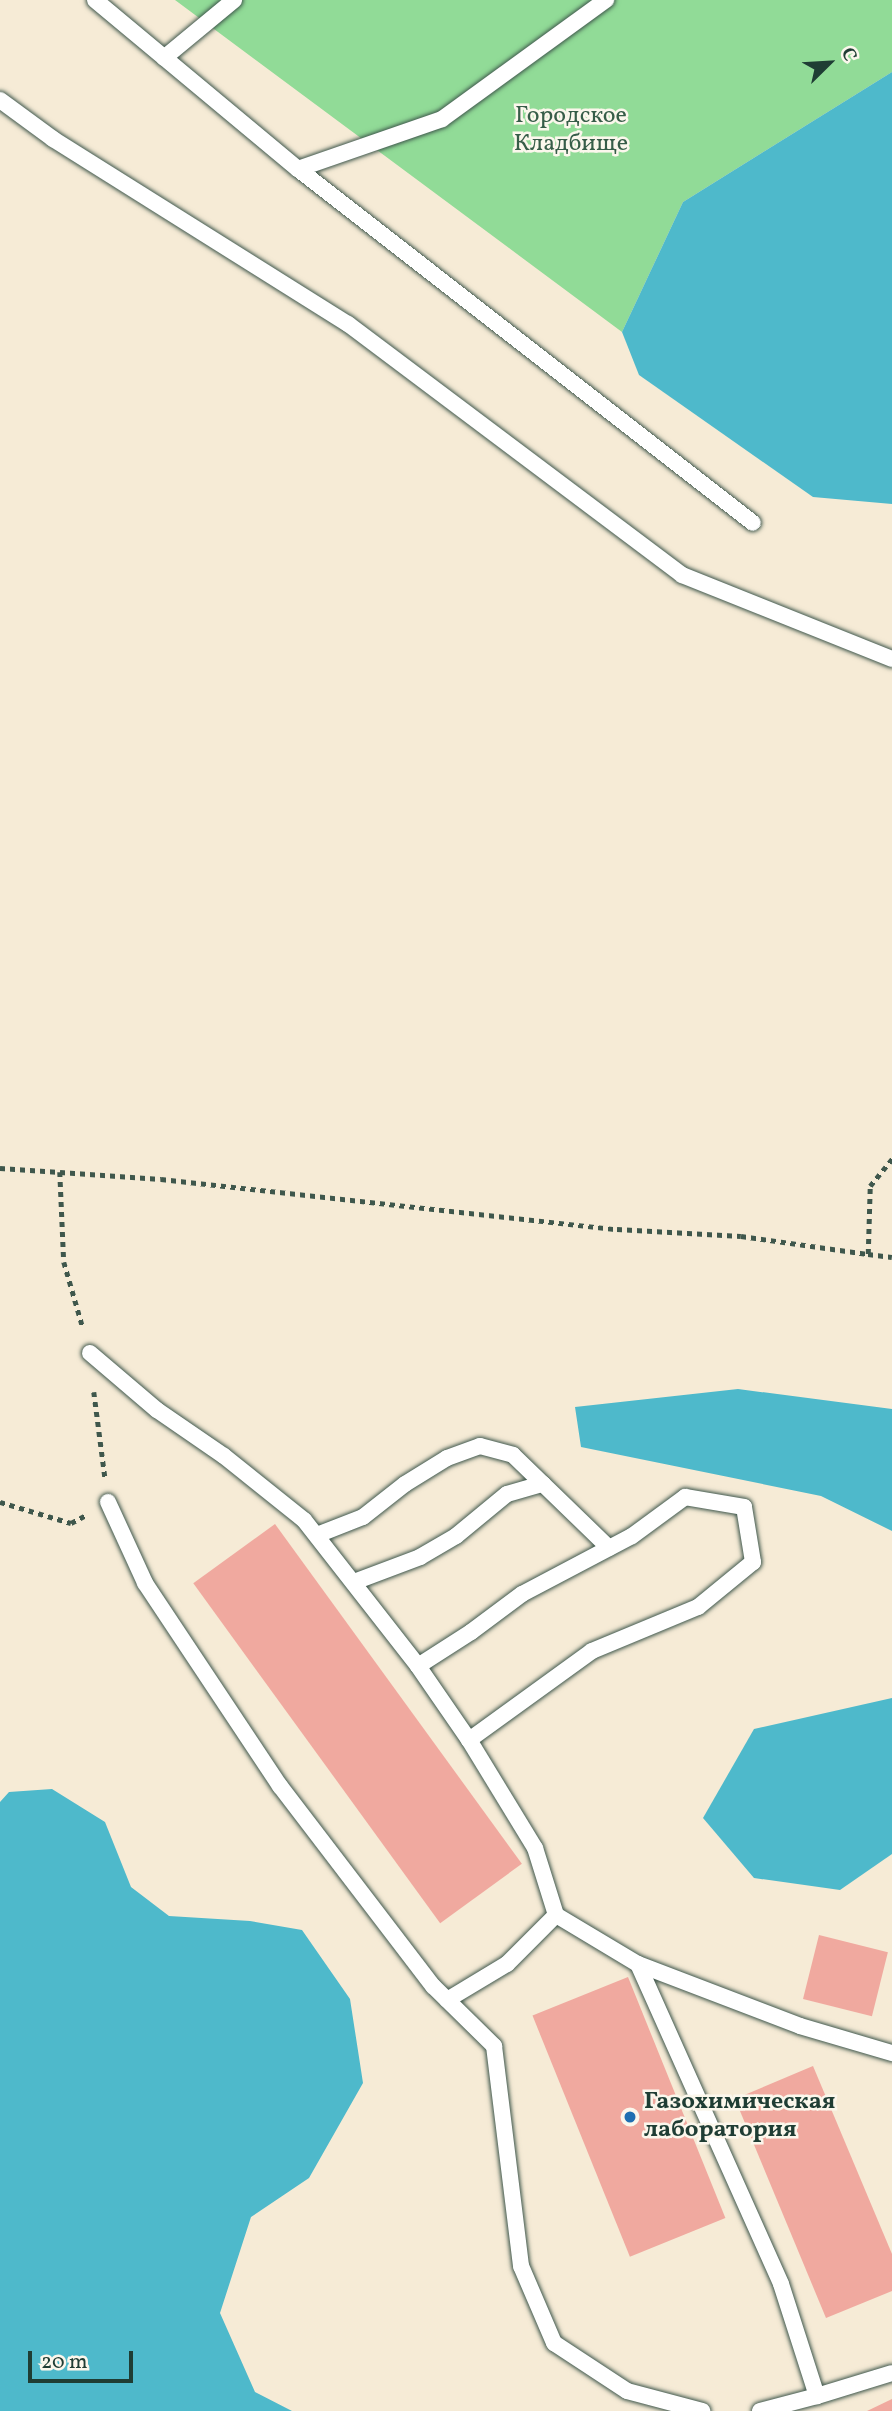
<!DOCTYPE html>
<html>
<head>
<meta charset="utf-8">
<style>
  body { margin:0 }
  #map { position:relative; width:892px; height:2411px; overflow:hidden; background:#f6ebd6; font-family:Vollkorn,serif }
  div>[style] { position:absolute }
  .green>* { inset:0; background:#91db97 }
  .water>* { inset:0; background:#4eb9cb }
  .building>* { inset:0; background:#f0a99f; transform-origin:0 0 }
  .path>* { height:4.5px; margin-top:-2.25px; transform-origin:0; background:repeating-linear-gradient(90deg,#3f574c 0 5px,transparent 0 10px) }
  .roads { filter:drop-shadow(0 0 2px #3f574c) drop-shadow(0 0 2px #3f574c) }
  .service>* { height:16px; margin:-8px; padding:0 8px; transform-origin:8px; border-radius:8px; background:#fff }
  .dots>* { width:19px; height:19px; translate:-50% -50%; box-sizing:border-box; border:4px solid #fbf7ec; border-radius:50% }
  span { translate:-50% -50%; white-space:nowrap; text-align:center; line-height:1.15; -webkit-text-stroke:5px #fbf7ec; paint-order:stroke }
  .park-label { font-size:24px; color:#365d48 }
  .poi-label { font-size:24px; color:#1f3d34; font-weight:700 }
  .left { translate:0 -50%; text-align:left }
  .north { position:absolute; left:794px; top:28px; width:70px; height:70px; -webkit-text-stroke:5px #fbf7ec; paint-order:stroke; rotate:66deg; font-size:19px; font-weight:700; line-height:28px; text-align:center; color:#1f3d34 }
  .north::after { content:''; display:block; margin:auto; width:24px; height:32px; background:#1f3d34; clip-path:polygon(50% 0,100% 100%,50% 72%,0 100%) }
  .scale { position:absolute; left:28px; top:2351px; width:105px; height:32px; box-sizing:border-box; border:4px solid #1f3d34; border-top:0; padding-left:9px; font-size:21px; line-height:24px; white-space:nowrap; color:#1f3d34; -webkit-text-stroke:5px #fbf7ec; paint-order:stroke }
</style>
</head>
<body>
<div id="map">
  <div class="green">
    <i style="clip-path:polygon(175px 0,892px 0,892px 72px,683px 202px,622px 332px)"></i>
  </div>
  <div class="water">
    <i style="clip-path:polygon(892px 72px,892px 504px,813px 497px,639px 375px,622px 332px,683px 202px)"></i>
    <i style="clip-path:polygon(738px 1389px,892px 1409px,892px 1531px,821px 1496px,581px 1447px,575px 1407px)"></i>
    <i style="clip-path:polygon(892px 1698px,892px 1854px,840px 1890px,754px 1878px,703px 1818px,754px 1729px)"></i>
    <i style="clip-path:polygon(52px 1789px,105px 1822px,131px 1887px,169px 1916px,250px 1921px,302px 1930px,350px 1999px,363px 2083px,309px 2178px,251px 2217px,220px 2313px,255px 2392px,292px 2411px,0 2411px,0 1802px,9px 1792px)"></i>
  </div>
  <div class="building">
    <i style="left:275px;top:1524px;width:420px;height:101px;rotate:54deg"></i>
    <i style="left:819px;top:1935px;width:71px;height:66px;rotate:14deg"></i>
    <i style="left:628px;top:1977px;width:260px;height:103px;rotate:68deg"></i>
    <i style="clip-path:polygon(813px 2066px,892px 2254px,892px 2291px,826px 2318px,735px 2099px)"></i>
    <i style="clip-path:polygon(892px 2399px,892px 2411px,867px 2411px)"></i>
  </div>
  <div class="path">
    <i style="left:0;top:1168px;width:60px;rotate:3.8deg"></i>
    <i style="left:60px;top:1172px;width:90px;rotate:87.5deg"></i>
    <i style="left:64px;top:1262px;width:69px;rotate:73.9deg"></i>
    <i style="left:60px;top:1172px;width:101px;rotate:4deg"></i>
    <i style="left:161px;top:1179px;width:459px;rotate:6.3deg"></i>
    <i style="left:617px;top:1229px;width:124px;rotate:3.2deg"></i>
    <i style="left:741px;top:1236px;width:128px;rotate:8.1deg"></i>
    <i style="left:868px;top:1254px;width:68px;rotate:-88.3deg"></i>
    <i style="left:870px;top:1186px;width:35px;rotate:-51deg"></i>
    <i style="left:868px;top:1254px;width:24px;rotate:7deg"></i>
    <i style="left:94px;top:1392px;width:86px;rotate:82.6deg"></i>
    <i style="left:0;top:1502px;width:74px;rotate:16.5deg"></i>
    <i style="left:71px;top:1523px;width:17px;rotate:-28deg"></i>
  </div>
  <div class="roads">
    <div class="service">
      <i style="left:95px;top:0;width:264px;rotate:39.8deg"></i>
      <i style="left:298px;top:169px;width:576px;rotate:37.88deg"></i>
      <i style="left:164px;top:58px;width:91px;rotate:-39.6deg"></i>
      <i style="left:0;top:100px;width:66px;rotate:36.3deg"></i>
      <i style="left:53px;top:139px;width:348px;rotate:32.1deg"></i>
      <i style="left:348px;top:324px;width:418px;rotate:36.9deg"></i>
      <i style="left:682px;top:575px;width:226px;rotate:21.8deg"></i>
      <i style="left:298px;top:169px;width:152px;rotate:-19.1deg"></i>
      <i style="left:442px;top:119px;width:203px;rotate:-36deg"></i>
      <i style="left:90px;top:1353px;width:88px;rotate:40.4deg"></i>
      <i style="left:157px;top:1410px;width:81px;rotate:34.5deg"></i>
      <i style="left:224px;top:1456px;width:102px;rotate:38.7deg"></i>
      <i style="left:304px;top:1520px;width:185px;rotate:52deg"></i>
      <i style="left:685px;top:1497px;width:60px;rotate:9.6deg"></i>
      <i style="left:744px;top:1507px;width:56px;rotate:80.7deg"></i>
      <i style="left:753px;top:1562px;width:71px;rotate:140.7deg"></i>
      <i style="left:698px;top:1607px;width:115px;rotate:157.5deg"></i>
      <i style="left:592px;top:1651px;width:152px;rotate:144.1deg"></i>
      <i style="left:469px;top:1740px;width:90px;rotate:-124.6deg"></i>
      <i style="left:418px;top:1666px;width:63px;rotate:-32.7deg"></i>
      <i style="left:471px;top:1632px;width:64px;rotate:-36.7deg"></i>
      <i style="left:522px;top:1594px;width:124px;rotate:-27.8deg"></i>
      <i style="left:632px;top:1536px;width:66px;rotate:-36.3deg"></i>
      <i style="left:108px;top:1502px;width:89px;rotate:65.4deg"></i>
      <i style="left:145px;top:1583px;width:244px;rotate:56.4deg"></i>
      <i style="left:280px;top:1786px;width:252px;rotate:52.6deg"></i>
      <i style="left:433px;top:1986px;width:86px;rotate:44.5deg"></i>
      <i style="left:494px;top:2046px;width:222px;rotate:83deg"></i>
      <i style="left:521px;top:2266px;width:84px;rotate:66.8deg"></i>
      <i style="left:554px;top:2343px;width:87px;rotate:33.3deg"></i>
      <i style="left:627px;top:2391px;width:78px;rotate:14.9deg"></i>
      <i style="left:317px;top:1535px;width:49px;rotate:-21.4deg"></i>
      <i style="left:363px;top:1517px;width:53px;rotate:-38.2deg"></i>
      <i style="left:405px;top:1484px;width:49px;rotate:-31.8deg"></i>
      <i style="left:447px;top:1458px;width:35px;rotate:-20deg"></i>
      <i style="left:480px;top:1446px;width:34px;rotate:15deg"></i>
      <i style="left:513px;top:1455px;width:42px;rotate:44deg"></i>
      <i style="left:354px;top:1582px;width:71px;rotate:-20.7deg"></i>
      <i style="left:420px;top:1557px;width:42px;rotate:-30.3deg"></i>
      <i style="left:456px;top:1536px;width:66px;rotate:-39.5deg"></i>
      <i style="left:507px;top:1494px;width:37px;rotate:-16deg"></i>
      <i style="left:543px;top:1484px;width:92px;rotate:44.1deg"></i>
      <i style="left:556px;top:1915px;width:96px;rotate:30.9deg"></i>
      <i style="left:638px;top:1964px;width:173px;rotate:20.9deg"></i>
      <i style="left:800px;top:2026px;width:96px;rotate:16.4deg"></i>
      <i style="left:638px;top:1964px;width:350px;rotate:65.9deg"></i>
      <i style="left:781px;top:2284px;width:118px;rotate:72.2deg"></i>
      <i style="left:817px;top:2396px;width:59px;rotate:165.3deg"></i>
      <i style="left:447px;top:2000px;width:70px;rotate:-31deg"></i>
      <i style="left:507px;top:1964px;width:69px;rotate:-45deg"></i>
      <i style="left:556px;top:1915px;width:70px;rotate:-107.4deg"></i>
      <i style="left:535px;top:1848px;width:127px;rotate:-121.4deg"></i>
      <i style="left:817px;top:2396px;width:78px;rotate:-17deg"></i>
    </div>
  </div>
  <div class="dots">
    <i style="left:630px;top:2117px;background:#1f6fb2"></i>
  </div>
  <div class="park-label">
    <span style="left:571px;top:131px">Городское<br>Кладбище</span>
  </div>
  <div class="poi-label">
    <span class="left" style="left:644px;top:2117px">Газохимическая<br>лаборатория</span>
  </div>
  <div class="north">С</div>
  <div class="scale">20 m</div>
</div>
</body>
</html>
